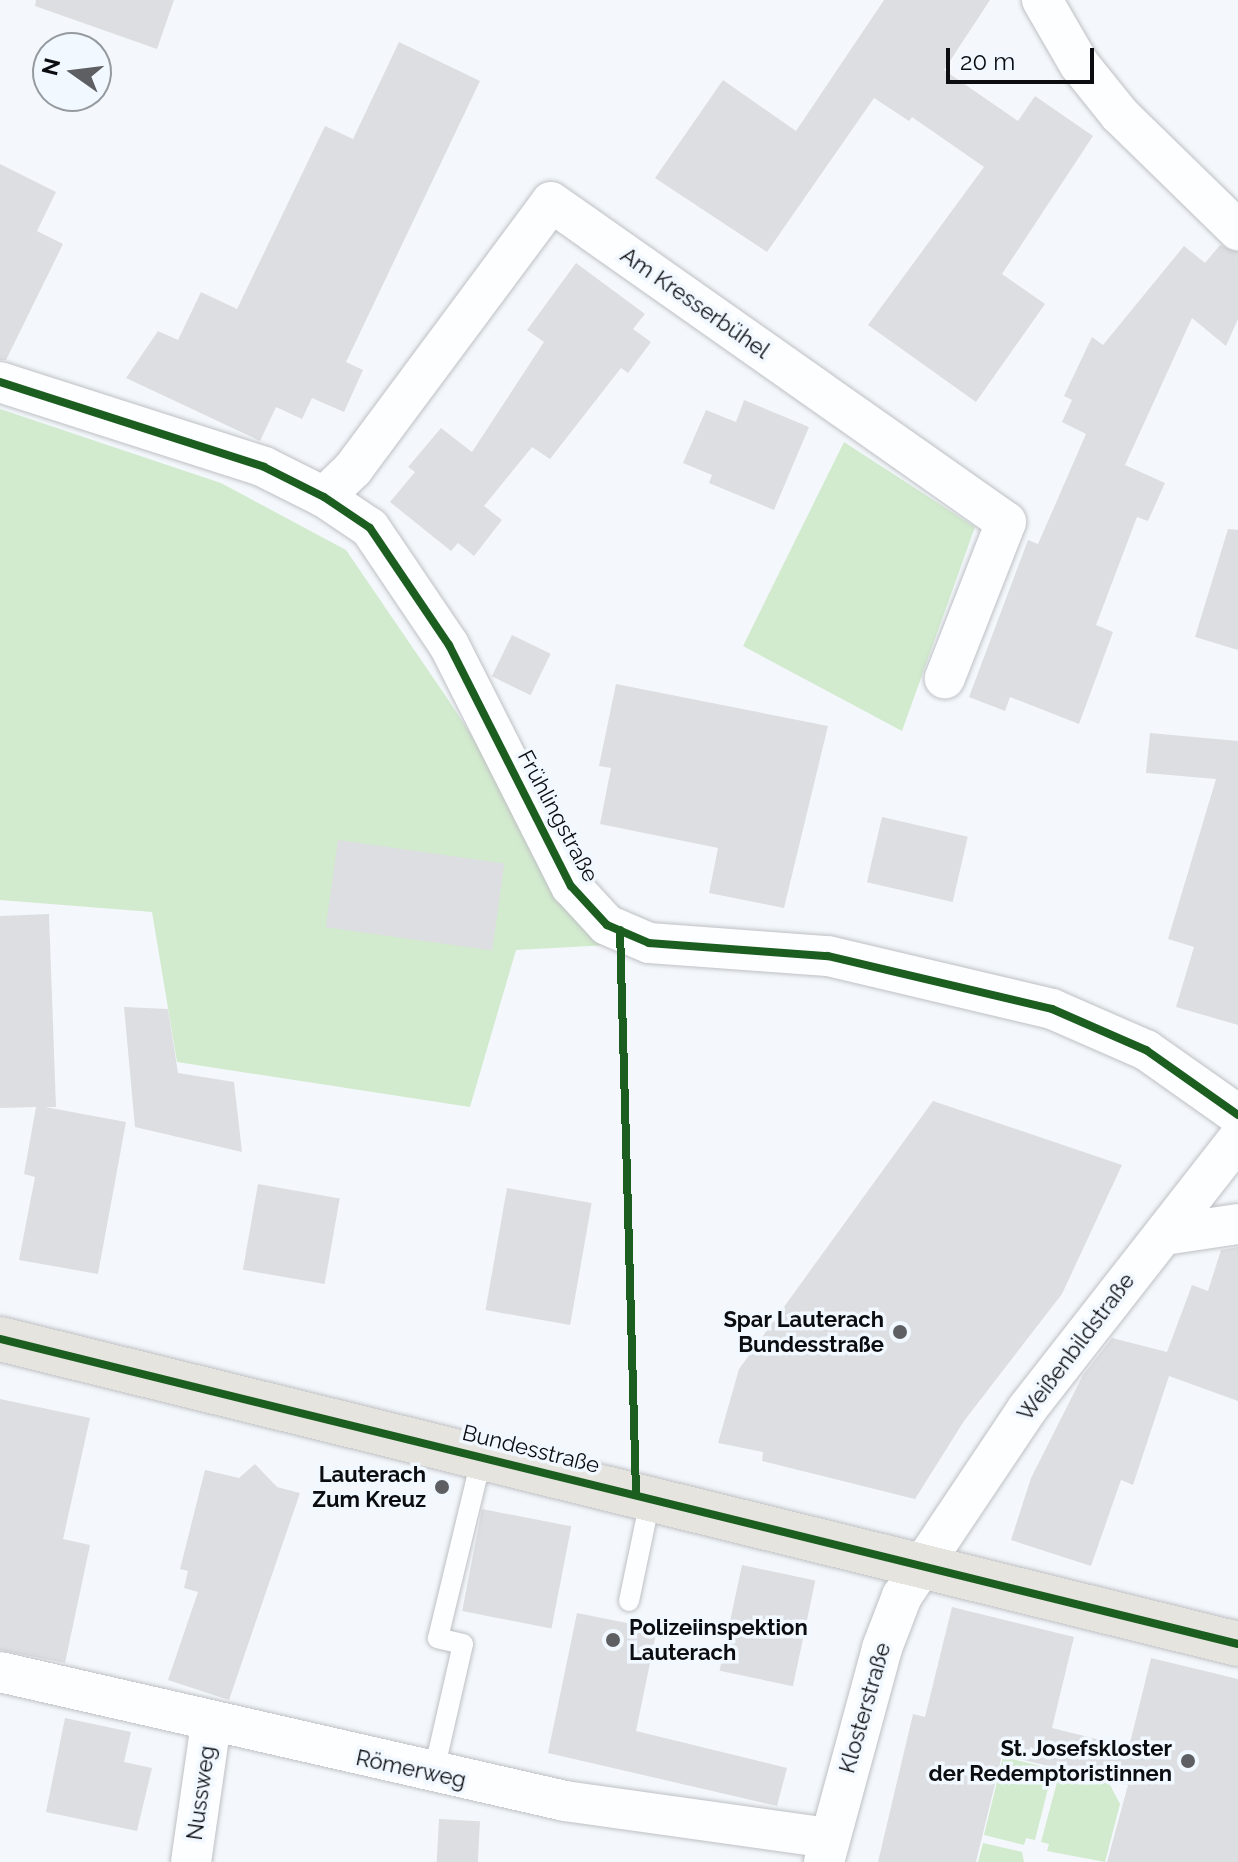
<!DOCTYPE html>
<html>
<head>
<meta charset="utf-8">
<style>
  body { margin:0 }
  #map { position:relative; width:1238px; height:1862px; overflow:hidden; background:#f4f8fc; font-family:Raleway,sans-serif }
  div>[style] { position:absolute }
  .green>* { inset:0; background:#d2eace }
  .building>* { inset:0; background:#dcdee1; transform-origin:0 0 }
  .roads { filter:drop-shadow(0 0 2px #bec0c3) drop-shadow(0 0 2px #bec0c3) }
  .lane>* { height:20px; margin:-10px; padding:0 10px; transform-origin:10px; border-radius:10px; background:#fdfeff }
  .street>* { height:40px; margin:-20px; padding:0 20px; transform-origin:20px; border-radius:20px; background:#fdfeff }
  .primary>* { height:44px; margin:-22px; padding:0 22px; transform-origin:22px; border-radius:22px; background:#e6e4de }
  .cycleway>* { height:8px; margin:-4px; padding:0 4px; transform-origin:4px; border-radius:4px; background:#1b5e20 }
  .dots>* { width:22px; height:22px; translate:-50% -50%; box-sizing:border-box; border:4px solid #f1f8ff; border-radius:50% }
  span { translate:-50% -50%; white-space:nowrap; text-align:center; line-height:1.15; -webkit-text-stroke:7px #f1f8ff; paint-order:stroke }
  .street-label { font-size:22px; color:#0b0d10 }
  .poi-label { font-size:22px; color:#0b0d10; font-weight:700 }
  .right { translate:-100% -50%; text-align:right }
  .left { translate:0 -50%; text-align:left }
  .north { position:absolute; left:32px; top:32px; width:80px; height:80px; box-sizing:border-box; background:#f1f8ff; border:2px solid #959a9f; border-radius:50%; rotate:284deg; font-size:22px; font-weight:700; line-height:32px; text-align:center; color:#0b0d10 }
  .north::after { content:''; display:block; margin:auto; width:28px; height:36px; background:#5d5f63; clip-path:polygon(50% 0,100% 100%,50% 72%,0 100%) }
  .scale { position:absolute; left:946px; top:48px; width:148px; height:36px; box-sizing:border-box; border:4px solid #0b0d10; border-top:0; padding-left:10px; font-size:24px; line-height:28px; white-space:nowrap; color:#0b0d10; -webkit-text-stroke:6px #f1f8ff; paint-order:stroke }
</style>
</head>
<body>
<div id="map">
  <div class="green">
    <i style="clip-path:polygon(0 409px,221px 483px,346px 550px,447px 698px,609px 945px,516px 950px,470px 1107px,177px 1062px,152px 912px,0 900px)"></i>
    <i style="clip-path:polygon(844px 442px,975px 527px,902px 731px,743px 646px)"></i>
    <i style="clip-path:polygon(1003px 1757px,1053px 1769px,1035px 1840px,1026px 1838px,1024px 1845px,984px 1835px)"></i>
    <i style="clip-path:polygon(1060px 1771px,1109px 1783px,1120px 1804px,1105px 1862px,1047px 1851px,1049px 1844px,1041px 1842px)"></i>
    <i style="clip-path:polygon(983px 1843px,1022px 1852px,1024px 1862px,978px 1862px)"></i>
  </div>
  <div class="building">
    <i style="clip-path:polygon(36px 0,174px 0,157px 49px,35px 6px)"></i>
    <i style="clip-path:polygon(884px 0,990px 0,944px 70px,1018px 121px,1035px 96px,1093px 136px,1002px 274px,1045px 304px,976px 402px,868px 325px,984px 167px,912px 117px,909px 121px,874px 98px,767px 252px,655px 178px,723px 80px,796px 131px)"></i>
    <i style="clip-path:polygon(399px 42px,480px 81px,346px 362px,363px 370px,344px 412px,312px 398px,302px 419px,276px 407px,260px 441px,126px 378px,158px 331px,178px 340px,201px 292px,237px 309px,325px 126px,353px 139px)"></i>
    <i style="clip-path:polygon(0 164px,56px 192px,37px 231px,63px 244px,6px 360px,0 360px)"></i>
    <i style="clip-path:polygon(1220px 245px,1238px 252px,1238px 319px,1226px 346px,1192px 318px,1125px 465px,1165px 483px,1148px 521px,1137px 517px,1096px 625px,1113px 632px,1079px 724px,1010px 697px,1005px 711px,969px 697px,1028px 540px,1038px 544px,1086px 434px,1062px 422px,1072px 400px,1064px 396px,1092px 337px,1103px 345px,1184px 246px,1205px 263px)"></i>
    <i style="clip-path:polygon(576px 263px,645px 314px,633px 329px,651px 342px,628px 373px,621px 368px,550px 459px,532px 447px,484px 506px,502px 520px,474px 556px,458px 543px,451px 551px,390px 502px,415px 472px,408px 467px,441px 428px,472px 452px,544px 342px,527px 330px)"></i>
    <i style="clip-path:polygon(744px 400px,809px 427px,774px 510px,709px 483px,712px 475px,683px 463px,706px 410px,736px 422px)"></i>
    <i style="clip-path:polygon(1228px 529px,1238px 530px,1238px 650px,1195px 637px)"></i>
    <i style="left:512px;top:635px;width:43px;height:46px;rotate:26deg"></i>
    <i style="clip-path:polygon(616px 684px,828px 726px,784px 908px,709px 893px,718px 848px,600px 824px,611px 768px,599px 766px)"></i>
    <i style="clip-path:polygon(1150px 733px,1238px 741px,1238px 1025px,1176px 1007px,1194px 947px,1168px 939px,1216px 779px,1146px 773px)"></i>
    <i style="left:882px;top:817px;width:88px;height:67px;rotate:13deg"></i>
    <i style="left:338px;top:840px;width:168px;height:88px;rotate:8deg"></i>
    <i style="clip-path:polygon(49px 914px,56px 1107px,45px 1107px,126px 1122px,98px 1274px,19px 1260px,35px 1177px,24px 1174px,36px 1107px,0 1108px,0 916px)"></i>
    <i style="clip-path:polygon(124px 1007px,168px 1009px,178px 1073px,234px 1082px,242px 1152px,135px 1127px)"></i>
    <i style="clip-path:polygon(933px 1101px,1122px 1165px,1062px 1294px,964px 1421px,915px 1499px,762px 1461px,763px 1452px,718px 1443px,739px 1369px)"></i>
    <i style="left:258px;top:1184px;width:83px;height:87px;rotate:10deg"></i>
    <i style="left:507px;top:1188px;width:86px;height:124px;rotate:10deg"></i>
    <i style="clip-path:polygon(1238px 1247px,1238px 1401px,1169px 1376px,1133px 1485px,1121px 1480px,1091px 1566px,1011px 1540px,1031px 1478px,1083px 1375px,1112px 1338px,1167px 1352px,1192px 1285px,1208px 1291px,1221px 1250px)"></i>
    <i style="clip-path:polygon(0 1399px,90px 1418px,63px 1539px,90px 1545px,65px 1663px,0 1650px)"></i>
    <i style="clip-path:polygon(255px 1464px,277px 1487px,300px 1493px,229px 1700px,168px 1680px,198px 1592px,184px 1588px,188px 1571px,180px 1569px,205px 1470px,239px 1478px)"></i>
    <i style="left:482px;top:1509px;width:91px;height:104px;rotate:11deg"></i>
    <i style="left:742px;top:1565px;width:75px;height:108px;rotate:12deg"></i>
    <i style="clip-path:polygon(952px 1607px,1074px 1637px,1052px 1728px,1129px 1747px,1151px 1658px,1238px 1679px,1238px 1862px,1107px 1862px,1128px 1785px,1002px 1755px,976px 1862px,878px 1862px,913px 1714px,925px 1717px)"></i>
    <i style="clip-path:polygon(577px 1613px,657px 1629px,636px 1731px,787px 1768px,777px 1806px,548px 1753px)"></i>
    <i style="clip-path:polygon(65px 1718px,131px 1732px,124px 1762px,152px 1768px,137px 1831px,46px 1812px)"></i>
    <i style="left:439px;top:1819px;width:41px;height:43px;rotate:3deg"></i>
  </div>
  <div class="roads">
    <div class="lane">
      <i style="left:629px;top:1601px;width:107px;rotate:-78.2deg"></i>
      <i style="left:433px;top:1775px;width:134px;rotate:-77.1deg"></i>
      <i style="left:463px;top:1644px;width:26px;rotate:-167deg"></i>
      <i style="left:438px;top:1638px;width:187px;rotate:-76.4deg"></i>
    </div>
    <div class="street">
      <i style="left:1042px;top:0;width:74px;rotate:60deg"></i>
      <i style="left:1079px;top:64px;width:65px;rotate:51.2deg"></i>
      <i style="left:1120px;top:115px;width:165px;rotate:44.3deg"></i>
      <i style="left:0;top:382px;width:277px;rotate:17.8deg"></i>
      <i style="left:264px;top:467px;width:67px;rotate:26.6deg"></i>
      <i style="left:324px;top:497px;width:55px;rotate:34deg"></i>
      <i style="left:370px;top:528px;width:141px;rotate:56deg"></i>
      <i style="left:449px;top:645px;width:270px;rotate:63.2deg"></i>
      <i style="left:571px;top:886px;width:53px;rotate:47.3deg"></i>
      <i style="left:607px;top:925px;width:46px;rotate:23.2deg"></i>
      <i style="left:649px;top:943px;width:179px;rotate:4.2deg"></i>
      <i style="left:828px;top:956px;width:230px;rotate:13.3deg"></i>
      <i style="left:1052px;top:1009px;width:103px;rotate:23.6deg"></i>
      <i style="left:1146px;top:1050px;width:113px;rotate:35.2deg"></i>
      <i style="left:324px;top:497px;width:40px;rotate:-44deg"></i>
      <i style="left:353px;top:469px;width:332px;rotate:-53.4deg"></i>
      <i style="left:551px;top:202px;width:556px;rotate:35.12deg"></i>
      <i style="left:1006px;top:522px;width:168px;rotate:111.4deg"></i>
      <i style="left:1164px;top:1235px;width:75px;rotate:-8.5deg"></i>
      <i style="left:0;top:1672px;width:580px;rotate:12.86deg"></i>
      <i style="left:565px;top:1801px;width:266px;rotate:8deg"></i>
      <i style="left:191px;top:1862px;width:140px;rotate:-81.8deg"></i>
      <i style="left:824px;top:1862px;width:222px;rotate:-74.8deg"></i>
      <i style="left:882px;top:1648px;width:56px;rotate:-69deg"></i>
      <i style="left:902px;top:1596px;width:225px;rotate:-56.2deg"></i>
      <i style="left:1027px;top:1409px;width:343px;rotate:-52deg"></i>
    </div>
    <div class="primary">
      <i style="left:0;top:1339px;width:1275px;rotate:13.84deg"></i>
    </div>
  </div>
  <div class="cycleway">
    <i style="left:0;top:382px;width:277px;rotate:17.8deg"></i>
    <i style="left:264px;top:467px;width:67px;rotate:26.6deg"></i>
    <i style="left:324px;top:497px;width:55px;rotate:34deg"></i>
    <i style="left:370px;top:528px;width:141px;rotate:56deg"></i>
    <i style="left:449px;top:645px;width:270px;rotate:63.2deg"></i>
    <i style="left:571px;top:886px;width:53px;rotate:47.3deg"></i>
    <i style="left:607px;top:925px;width:46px;rotate:23.2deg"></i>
    <i style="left:649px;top:943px;width:179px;rotate:4.2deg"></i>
    <i style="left:828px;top:956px;width:230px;rotate:13.3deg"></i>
    <i style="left:1052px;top:1009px;width:103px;rotate:23.6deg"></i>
    <i style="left:1146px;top:1050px;width:113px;rotate:35.2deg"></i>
    <i style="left:620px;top:930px;width:562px;rotate:88.37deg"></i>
    <i style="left:0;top:1339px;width:1275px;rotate:13.84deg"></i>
  </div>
  <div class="dots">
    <i style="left:900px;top:1332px;background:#5d5f63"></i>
    <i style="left:442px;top:1487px;background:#5d5f63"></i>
    <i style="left:613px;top:1640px;background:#5d5f63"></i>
    <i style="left:1188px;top:1761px;background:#5d5f63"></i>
  </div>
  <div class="street-label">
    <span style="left:695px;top:303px;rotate:35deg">Am Kresserbühel</span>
    <span style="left:558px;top:816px;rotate:62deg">Frühlingstraße</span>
    <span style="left:1076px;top:1347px;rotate:-53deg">Weißenbildstraße</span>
    <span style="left:531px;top:1449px;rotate:14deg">Bundesstraße</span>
    <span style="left:865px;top:1708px;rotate:-74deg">Klosterstraße</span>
    <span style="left:411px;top:1769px;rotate:12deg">Römerweg</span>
    <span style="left:201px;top:1793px;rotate:-82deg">Nussweg</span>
  </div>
  <div class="poi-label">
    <span class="right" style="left:884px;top:1332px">Spar Lauterach<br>Bundesstraße</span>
    <span class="right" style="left:426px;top:1487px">Lauterach<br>Zum Kreuz</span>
    <span class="left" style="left:629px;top:1640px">Polizeiinspektion<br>Lauterach</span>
    <span class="right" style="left:1172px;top:1761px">St. Josefskloster<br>der Redemptoristinnen</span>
  </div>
  <div class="north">N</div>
  <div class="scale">20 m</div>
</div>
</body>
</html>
